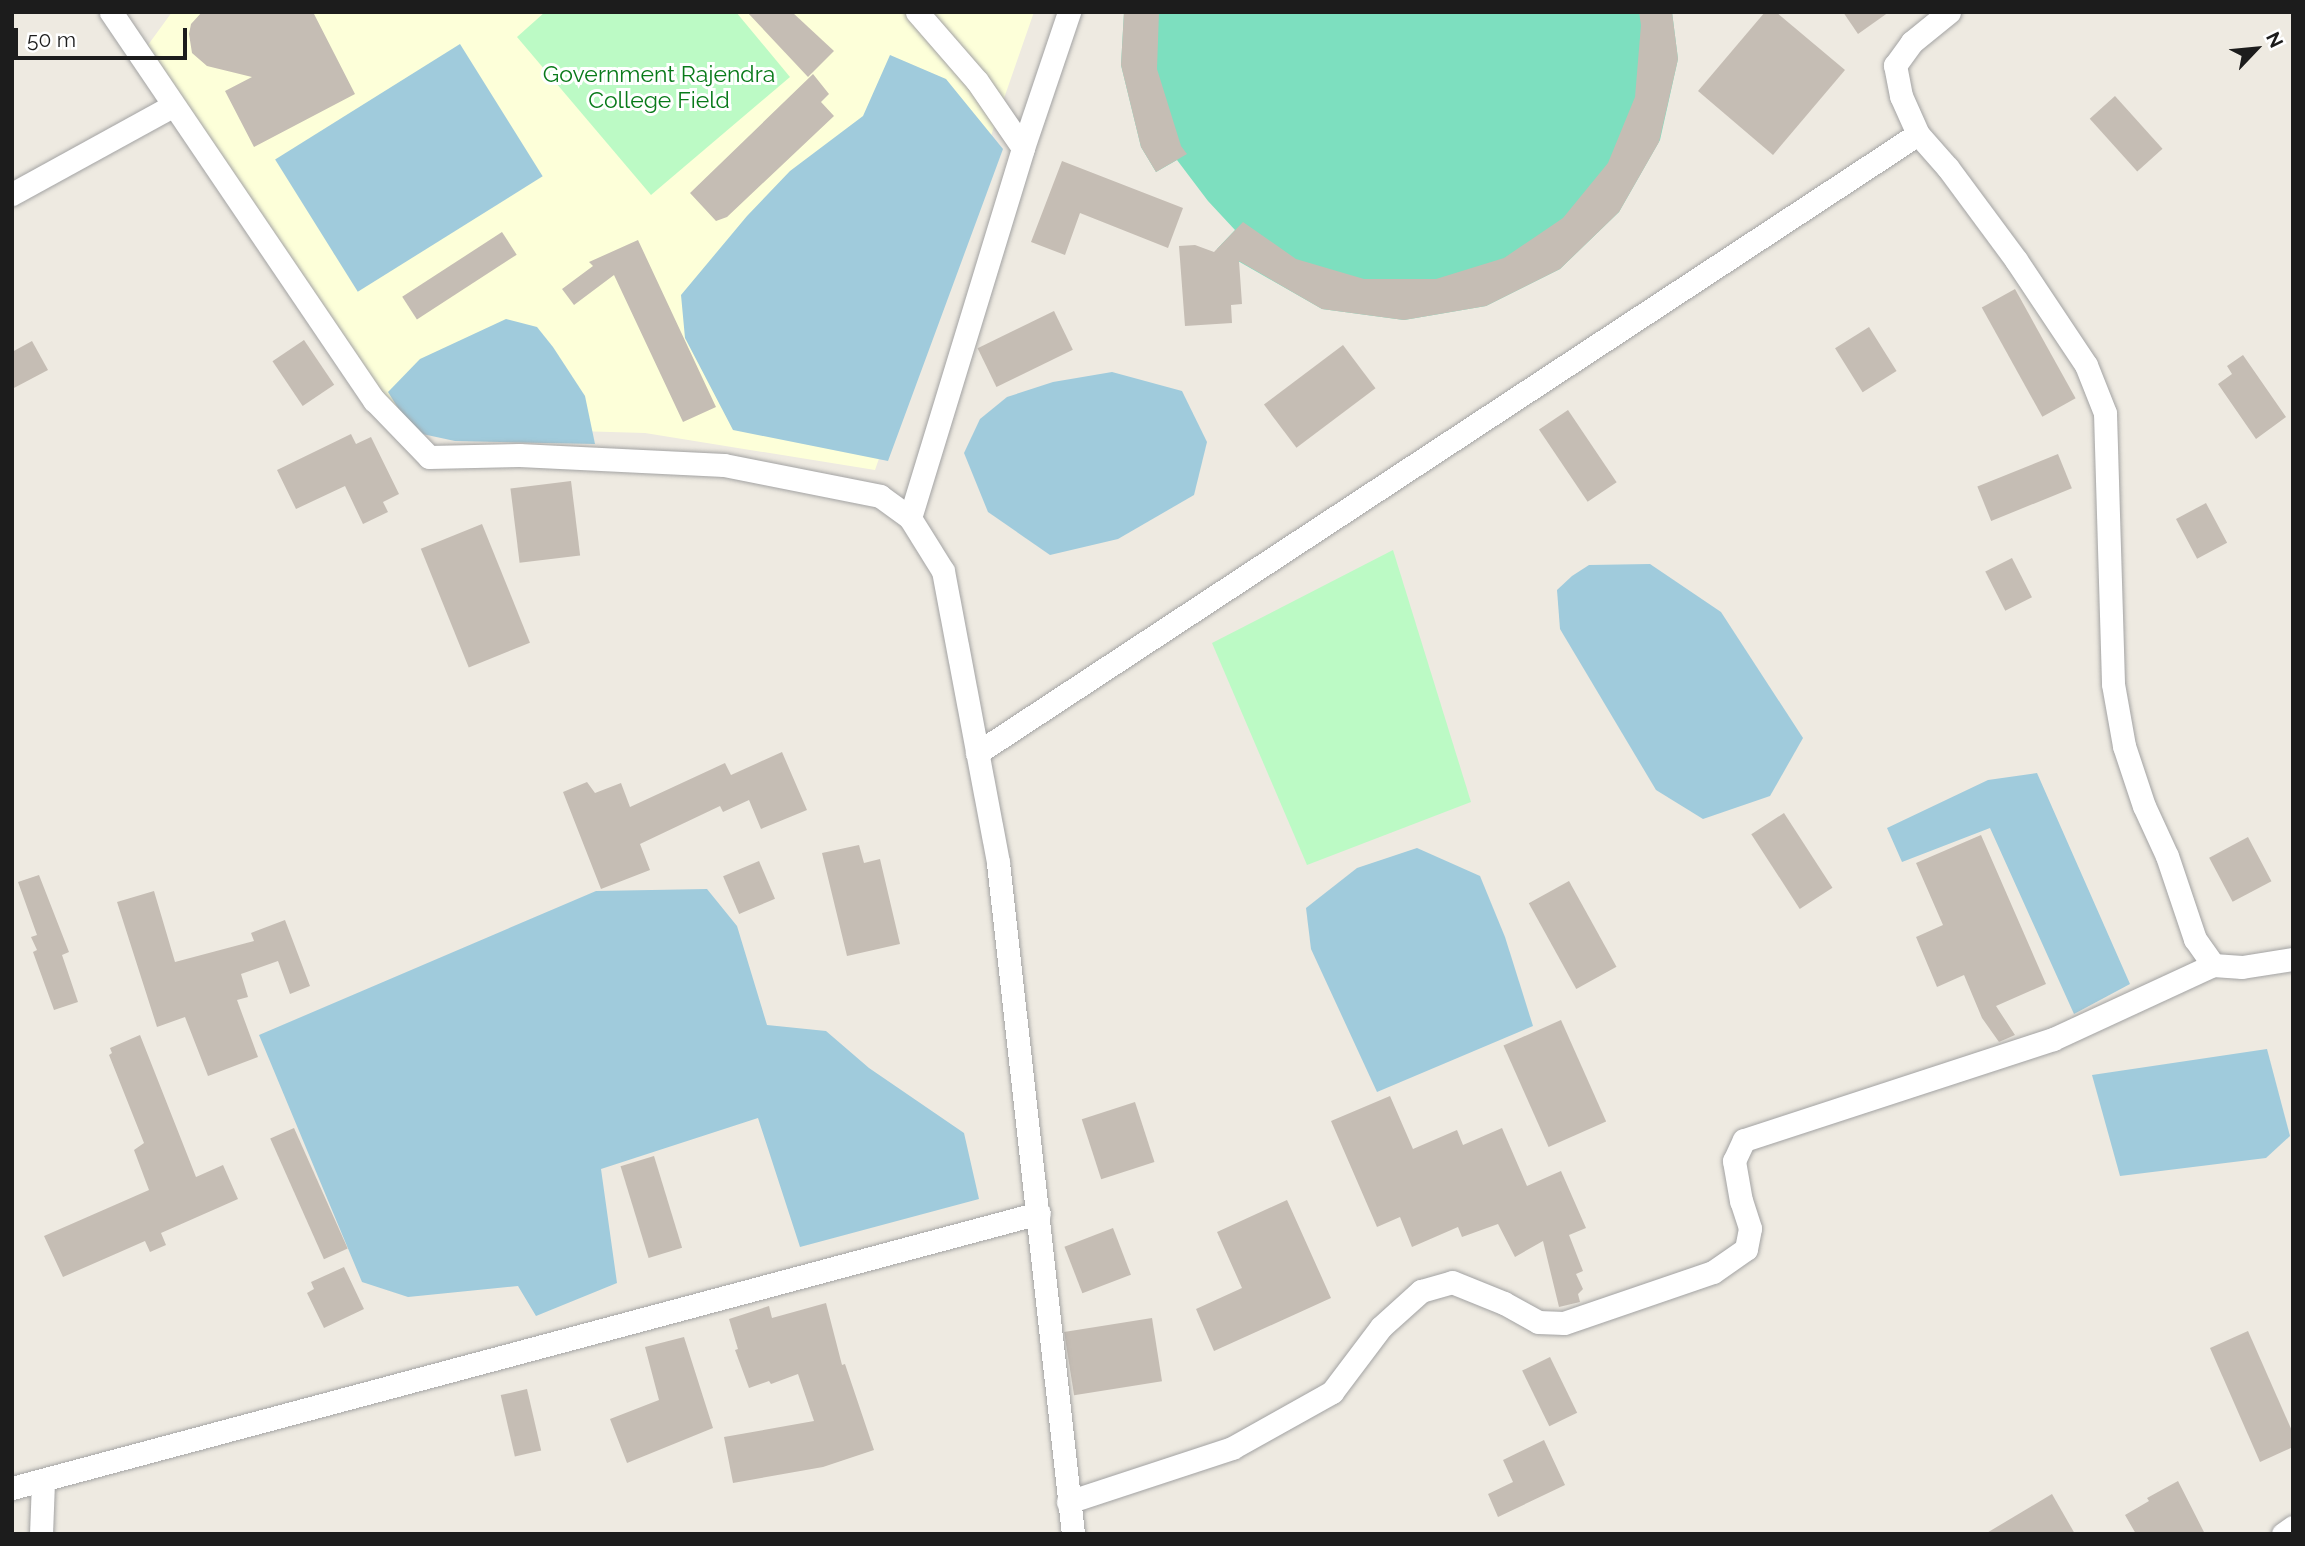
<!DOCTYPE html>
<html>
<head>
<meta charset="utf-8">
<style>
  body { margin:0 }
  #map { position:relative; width:2305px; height:1546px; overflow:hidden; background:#eeeae1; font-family:Raleway,sans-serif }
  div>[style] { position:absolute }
  .education>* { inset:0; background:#fdffd9 }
  .park>* { inset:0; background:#bcfac5 }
  .pitch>* { inset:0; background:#7ddfbf }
  .water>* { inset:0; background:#a0cbdc; transform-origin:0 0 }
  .building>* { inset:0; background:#c5bdb4; transform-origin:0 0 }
  .roads { filter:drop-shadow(0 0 2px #a3a3a3) drop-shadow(0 0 2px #a3a3a3) }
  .minor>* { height:23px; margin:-11.5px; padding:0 11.5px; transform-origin:11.5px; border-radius:11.5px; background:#fff }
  span { translate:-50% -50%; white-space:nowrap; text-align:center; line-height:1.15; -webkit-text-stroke:6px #fff; paint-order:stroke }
  .park-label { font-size:23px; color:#097a1a }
  .frame { position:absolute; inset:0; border:14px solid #1c1c1c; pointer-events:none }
  .north { position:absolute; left:2221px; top:14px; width:70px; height:70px; -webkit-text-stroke:5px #fff; paint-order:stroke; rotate:64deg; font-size:19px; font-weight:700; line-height:28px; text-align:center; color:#1c1c1c }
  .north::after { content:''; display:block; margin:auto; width:24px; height:32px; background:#1c1c1c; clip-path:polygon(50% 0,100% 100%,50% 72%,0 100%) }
  .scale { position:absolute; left:14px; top:28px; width:173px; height:32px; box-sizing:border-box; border:4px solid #1c1c1c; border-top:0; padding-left:9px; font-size:21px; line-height:24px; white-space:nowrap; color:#1c1c1c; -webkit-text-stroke:5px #fff; paint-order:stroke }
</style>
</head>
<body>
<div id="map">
  <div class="education">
    <i style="clip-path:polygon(172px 12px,1034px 12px,875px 470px,645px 433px,399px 426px,148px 45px)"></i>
  </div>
  <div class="park">
    <i style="clip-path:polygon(545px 12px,736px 12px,790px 77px,651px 195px,517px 37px)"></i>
    <i style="clip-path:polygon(1393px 550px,1471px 802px,1307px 865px,1212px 643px)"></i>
  </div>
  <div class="pitch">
    <i style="clip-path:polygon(1124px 12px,1672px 12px,1678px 59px,1660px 140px,1619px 212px,1560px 269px,1486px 306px,1404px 320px,1322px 309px,1217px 249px,1235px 230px,1208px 201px,1177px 160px,1156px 172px,1141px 147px,1121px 65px)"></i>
  </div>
  <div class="water">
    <i style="left:460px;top:44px;width:156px;height:218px;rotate:58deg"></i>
    <i style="clip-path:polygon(890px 55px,946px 79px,1003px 149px,888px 461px,733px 430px,685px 338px,681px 295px,747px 216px,790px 171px,863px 116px)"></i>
    <i style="clip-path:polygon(506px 319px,537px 327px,553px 347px,585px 396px,595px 444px,455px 441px,413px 432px,388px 392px,420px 359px)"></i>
    <i style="clip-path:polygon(1112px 372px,1182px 391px,1207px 442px,1194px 495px,1118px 539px,1050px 555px,988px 512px,964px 453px,980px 419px,1007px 397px,1053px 382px)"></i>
    <i style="clip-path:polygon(1650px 564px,1721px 612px,1803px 738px,1770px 796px,1703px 819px,1656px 790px,1560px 629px,1557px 590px,1572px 576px,1589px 565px)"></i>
    <i style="clip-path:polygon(2037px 773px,2130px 984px,2074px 1014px,1990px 828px,1902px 862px,1887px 828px,1988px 780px)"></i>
    <i style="clip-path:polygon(1417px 848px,1480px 876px,1505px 937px,1533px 1026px,1377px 1092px,1311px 949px,1306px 908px,1357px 868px)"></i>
    <i style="clip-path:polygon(707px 889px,737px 926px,767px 1025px,826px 1031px,869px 1068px,964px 1133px,979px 1199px,800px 1247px,758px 1118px,601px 1169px,617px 1283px,536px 1316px,518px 1286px,408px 1297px,362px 1282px,259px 1035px,596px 891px)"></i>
    <i style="clip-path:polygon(2267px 1049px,2290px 1136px,2266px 1158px,2120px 1176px,2092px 1075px)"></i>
  </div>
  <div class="building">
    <i style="clip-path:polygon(202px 12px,313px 12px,355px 94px,254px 147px,225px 91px,252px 77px,207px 66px,192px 53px,189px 34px,191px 24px)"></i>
    <i style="clip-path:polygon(747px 12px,792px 12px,834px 51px,808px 77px)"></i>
    <i style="clip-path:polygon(1124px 12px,1159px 12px,1157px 69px,1181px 146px,1187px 154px,1156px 172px,1141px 147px,1121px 65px)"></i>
    <i style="clip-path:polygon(1639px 12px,1672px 12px,1678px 59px,1659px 142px,1619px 212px,1560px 269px,1486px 306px,1404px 320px,1322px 309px,1239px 261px,1242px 304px,1231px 305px,1232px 323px,1185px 326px,1179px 246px,1195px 245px,1214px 252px,1243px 222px,1296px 259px,1364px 279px,1436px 279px,1504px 258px,1563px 218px,1608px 163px,1635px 97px,1641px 25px)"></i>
    <i style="clip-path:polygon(1765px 12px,1776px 12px,1845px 70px,1773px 155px,1698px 91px)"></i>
    <i style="clip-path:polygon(1843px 12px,1889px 12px,1858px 34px)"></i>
    <i style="clip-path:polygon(813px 74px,829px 94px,821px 102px,834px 116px,727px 217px,716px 221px,690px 193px)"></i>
    <i style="left:2115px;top:96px;width:71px;height:34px;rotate:48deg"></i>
    <i style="clip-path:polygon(1062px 161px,1183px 208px,1168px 248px,1080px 213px,1065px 255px,1031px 242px)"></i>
    <i style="left:502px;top:232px;width:27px;height:119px;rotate:57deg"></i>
    <i style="clip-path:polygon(638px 240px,716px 407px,683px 422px,614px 275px,574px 305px,562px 289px,593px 266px,589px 262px)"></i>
    <i style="left:2015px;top:289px;width:125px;height:38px;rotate:61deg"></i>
    <i style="left:1054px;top:311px;width:43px;height:85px;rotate:64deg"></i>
    <i style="left:1869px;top:327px;width:52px;height:40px;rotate:58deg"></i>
    <i style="left:304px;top:340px;width:54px;height:38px;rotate:56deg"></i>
    <i style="clip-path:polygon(32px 341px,48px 370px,12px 389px,12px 352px)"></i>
    <i style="left:1343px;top:345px;width:54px;height:99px;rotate:53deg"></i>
    <i style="clip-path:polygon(2243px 355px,2286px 417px,2256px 439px,2218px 384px,2232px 374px,2227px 366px)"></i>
    <i style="left:1568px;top:410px;width:87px;height:35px;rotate:56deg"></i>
    <i style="clip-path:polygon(351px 434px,356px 444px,371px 437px,399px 494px,383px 502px,388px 512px,363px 524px,345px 486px,296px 509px,277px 470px)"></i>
    <i style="left:2058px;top:454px;width:37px;height:87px;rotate:68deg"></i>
    <i style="left:571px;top:481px;width:75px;height:61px;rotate:83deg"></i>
    <i style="left:2206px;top:503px;width:45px;height:34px;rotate:62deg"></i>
    <i style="left:482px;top:524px;width:128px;height:66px;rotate:68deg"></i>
    <i style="left:2012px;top:558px;width:44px;height:30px;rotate:63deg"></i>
    <i style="clip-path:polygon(782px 752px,807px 810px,761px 829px,749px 800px,723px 812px,720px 806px,640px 844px,650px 870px,601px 889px,563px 792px,587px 782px,595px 793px,621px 783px,630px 807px,725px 763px,731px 775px)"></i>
    <i style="left:1784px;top:813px;width:89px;height:39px;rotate:57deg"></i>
    <i style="clip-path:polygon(1981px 835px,2046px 984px,1996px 1006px,2015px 1035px,1999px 1042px,1982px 1018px,1964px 975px,1937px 987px,1916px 937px,1943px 925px,1916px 863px)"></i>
    <i style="left:2248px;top:837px;width:50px;height:44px;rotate:62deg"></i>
    <i style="clip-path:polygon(859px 845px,864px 863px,880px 859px,900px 944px,847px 956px,822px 853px)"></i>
    <i style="left:759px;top:861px;width:41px;height:39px;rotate:67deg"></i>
    <i style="clip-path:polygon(39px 875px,69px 952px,62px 955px,78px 1002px,54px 1010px,33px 952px,37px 950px,31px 937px,37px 935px,18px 882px)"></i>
    <i style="left:1569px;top:881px;width:98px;height:46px;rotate:61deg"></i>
    <i style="clip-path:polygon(154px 891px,175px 962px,254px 941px,251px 933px,285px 920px,310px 986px,290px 994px,278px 961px,241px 974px,248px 997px,237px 1000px,258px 1057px,208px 1076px,185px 1017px,157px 1027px,117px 902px)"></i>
    <i style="left:1561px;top:1020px;width:111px;height:63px;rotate:66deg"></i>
    <i style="clip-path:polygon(140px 1035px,196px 1177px,223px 1165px,238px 1199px,161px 1233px,166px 1245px,150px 1252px,145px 1241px,63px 1277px,44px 1236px,149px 1190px,134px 1150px,144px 1143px,109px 1055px,112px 1053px,110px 1048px)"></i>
    <i style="clip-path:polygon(1390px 1096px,1413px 1149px,1457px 1130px,1463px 1145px,1502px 1128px,1527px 1186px,1561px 1171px,1586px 1228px,1569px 1235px,1583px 1271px,1576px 1274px,1583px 1289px,1578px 1294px,1580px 1302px,1559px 1307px,1543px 1241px,1515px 1257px,1498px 1224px,1462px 1237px,1458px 1227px,1412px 1247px,1400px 1217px,1377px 1227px,1331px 1121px)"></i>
    <i style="left:1135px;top:1102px;width:63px;height:56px;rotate:72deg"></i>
    <i style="left:294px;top:1128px;width:132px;height:26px;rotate:66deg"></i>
    <i style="left:654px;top:1156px;width:96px;height:35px;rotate:73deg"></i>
    <i style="clip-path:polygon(1287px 1200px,1331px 1298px,1214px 1351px,1196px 1309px,1242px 1288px,1217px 1232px)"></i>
    <i style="left:1113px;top:1228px;width:50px;height:52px;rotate:69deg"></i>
    <i style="clip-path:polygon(344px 1267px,364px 1309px,324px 1328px,307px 1293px,314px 1289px,311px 1282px)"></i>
    <i style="clip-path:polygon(826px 1303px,842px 1365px,845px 1364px,874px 1450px,823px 1467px,733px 1483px,724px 1437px,814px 1421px,798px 1374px,771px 1384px,769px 1381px,749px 1388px,735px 1350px,738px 1349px,729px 1319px,769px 1306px,772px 1318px)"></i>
    <i style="left:1152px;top:1318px;width:64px;height:89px;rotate:81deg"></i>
    <i style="clip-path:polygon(2248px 1331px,2293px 1433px,2293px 1447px,2260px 1462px,2210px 1348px)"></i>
    <i style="clip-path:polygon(684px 1337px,713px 1428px,627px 1463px,610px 1419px,659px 1400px,645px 1347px)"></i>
    <i style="left:1550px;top:1357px;width:62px;height:31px;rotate:64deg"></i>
    <i style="left:527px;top:1389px;width:63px;height:27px;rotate:77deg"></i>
    <i style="clip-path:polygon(1544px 1440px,1565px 1485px,1498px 1517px,1488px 1494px,1513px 1482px,1503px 1460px)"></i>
    <i style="clip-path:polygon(2178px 1481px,2205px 1534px,2136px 1534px,2125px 1515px,2149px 1501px,2147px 1498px)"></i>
    <i style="clip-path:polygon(2052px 1494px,2075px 1534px,1985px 1534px)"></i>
  </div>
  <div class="roads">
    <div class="minor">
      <i style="left:111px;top:12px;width:469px;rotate:55.9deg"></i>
      <i style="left:374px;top:400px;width:79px;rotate:46deg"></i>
      <i style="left:429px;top:457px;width:90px;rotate:-1.3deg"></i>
      <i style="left:519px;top:455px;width:205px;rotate:2.8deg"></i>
      <i style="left:724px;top:465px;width:159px;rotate:11.2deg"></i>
      <i style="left:880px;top:496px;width:37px;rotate:36deg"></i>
      <i style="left:910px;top:518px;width:62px;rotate:58.1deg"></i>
      <i style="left:943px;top:571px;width:297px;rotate:79.3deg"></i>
      <i style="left:998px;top:863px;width:675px;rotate:83.62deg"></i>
      <i style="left:917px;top:12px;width:91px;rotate:49deg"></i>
      <i style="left:977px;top:81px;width:81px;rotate:55.5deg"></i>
      <i style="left:1949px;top:12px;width:48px;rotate:141deg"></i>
      <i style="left:1912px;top:42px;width:29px;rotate:126deg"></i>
      <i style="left:1895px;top:65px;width:32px;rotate:79deg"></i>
      <i style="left:1901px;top:96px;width:42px;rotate:65.9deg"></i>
      <i style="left:1918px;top:134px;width:45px;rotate:48.6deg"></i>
      <i style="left:1948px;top:168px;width:114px;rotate:53.5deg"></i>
      <i style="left:2016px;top:260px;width:126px;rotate:56.3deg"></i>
      <i style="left:2086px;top:365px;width:52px;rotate:68.4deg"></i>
      <i style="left:2105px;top:413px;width:271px;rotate:88.3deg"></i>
      <i style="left:2113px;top:684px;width:63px;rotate:79.9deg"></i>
      <i style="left:2124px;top:746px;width:63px;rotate:71.6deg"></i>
      <i style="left:2144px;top:806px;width:55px;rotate:65.3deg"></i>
      <i style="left:2167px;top:856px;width:88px;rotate:71.4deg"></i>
      <i style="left:2195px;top:939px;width:32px;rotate:55deg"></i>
      <i style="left:2213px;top:965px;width:29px;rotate:4deg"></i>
      <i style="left:2242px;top:967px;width:52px;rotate:-8.9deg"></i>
      <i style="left:12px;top:194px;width:183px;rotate:-28.8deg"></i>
      <i style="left:910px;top:518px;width:387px;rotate:-73deg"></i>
      <i style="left:1023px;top:148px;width:144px;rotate:-71.3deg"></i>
      <i style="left:977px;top:753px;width:1126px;rotate:-33.34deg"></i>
      <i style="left:12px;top:1488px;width:1063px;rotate:-14.99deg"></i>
      <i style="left:1068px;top:1502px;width:173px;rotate:-18.2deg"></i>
      <i style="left:1232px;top:1448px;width:115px;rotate:-29.2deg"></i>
      <i style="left:1332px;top:1392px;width:81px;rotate:-53deg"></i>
      <i style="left:1381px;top:1327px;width:54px;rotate:-42deg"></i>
      <i style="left:1421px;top:1291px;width:32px;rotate:-16deg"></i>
      <i style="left:1452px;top:1282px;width:56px;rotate:22deg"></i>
      <i style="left:1504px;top:1303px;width:39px;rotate:29deg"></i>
      <i style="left:1538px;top:1322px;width:26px;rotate:2deg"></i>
      <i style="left:1564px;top:1323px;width:157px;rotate:-18.9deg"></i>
      <i style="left:1713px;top:1272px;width:40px;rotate:-34.9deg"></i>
      <i style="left:1746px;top:1249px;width:21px;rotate:-79deg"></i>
      <i style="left:1750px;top:1228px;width:28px;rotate:-108deg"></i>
      <i style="left:1741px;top:1201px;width:41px;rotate:-99.9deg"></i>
      <i style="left:1734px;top:1161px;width:23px;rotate:-65deg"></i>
      <i style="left:1744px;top:1140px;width:325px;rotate:-18.1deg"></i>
      <i style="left:2053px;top:1039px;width:176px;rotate:-24.8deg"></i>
      <i style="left:41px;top:1534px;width:53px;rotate:-87.8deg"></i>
      <i style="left:2283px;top:1534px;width:12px;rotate:-35deg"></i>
    </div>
  </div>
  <div class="park-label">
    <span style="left:659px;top:87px">Government Rajendra<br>College Field</span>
  </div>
  <div class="frame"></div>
  <div class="north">N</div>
  <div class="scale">50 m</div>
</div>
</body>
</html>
